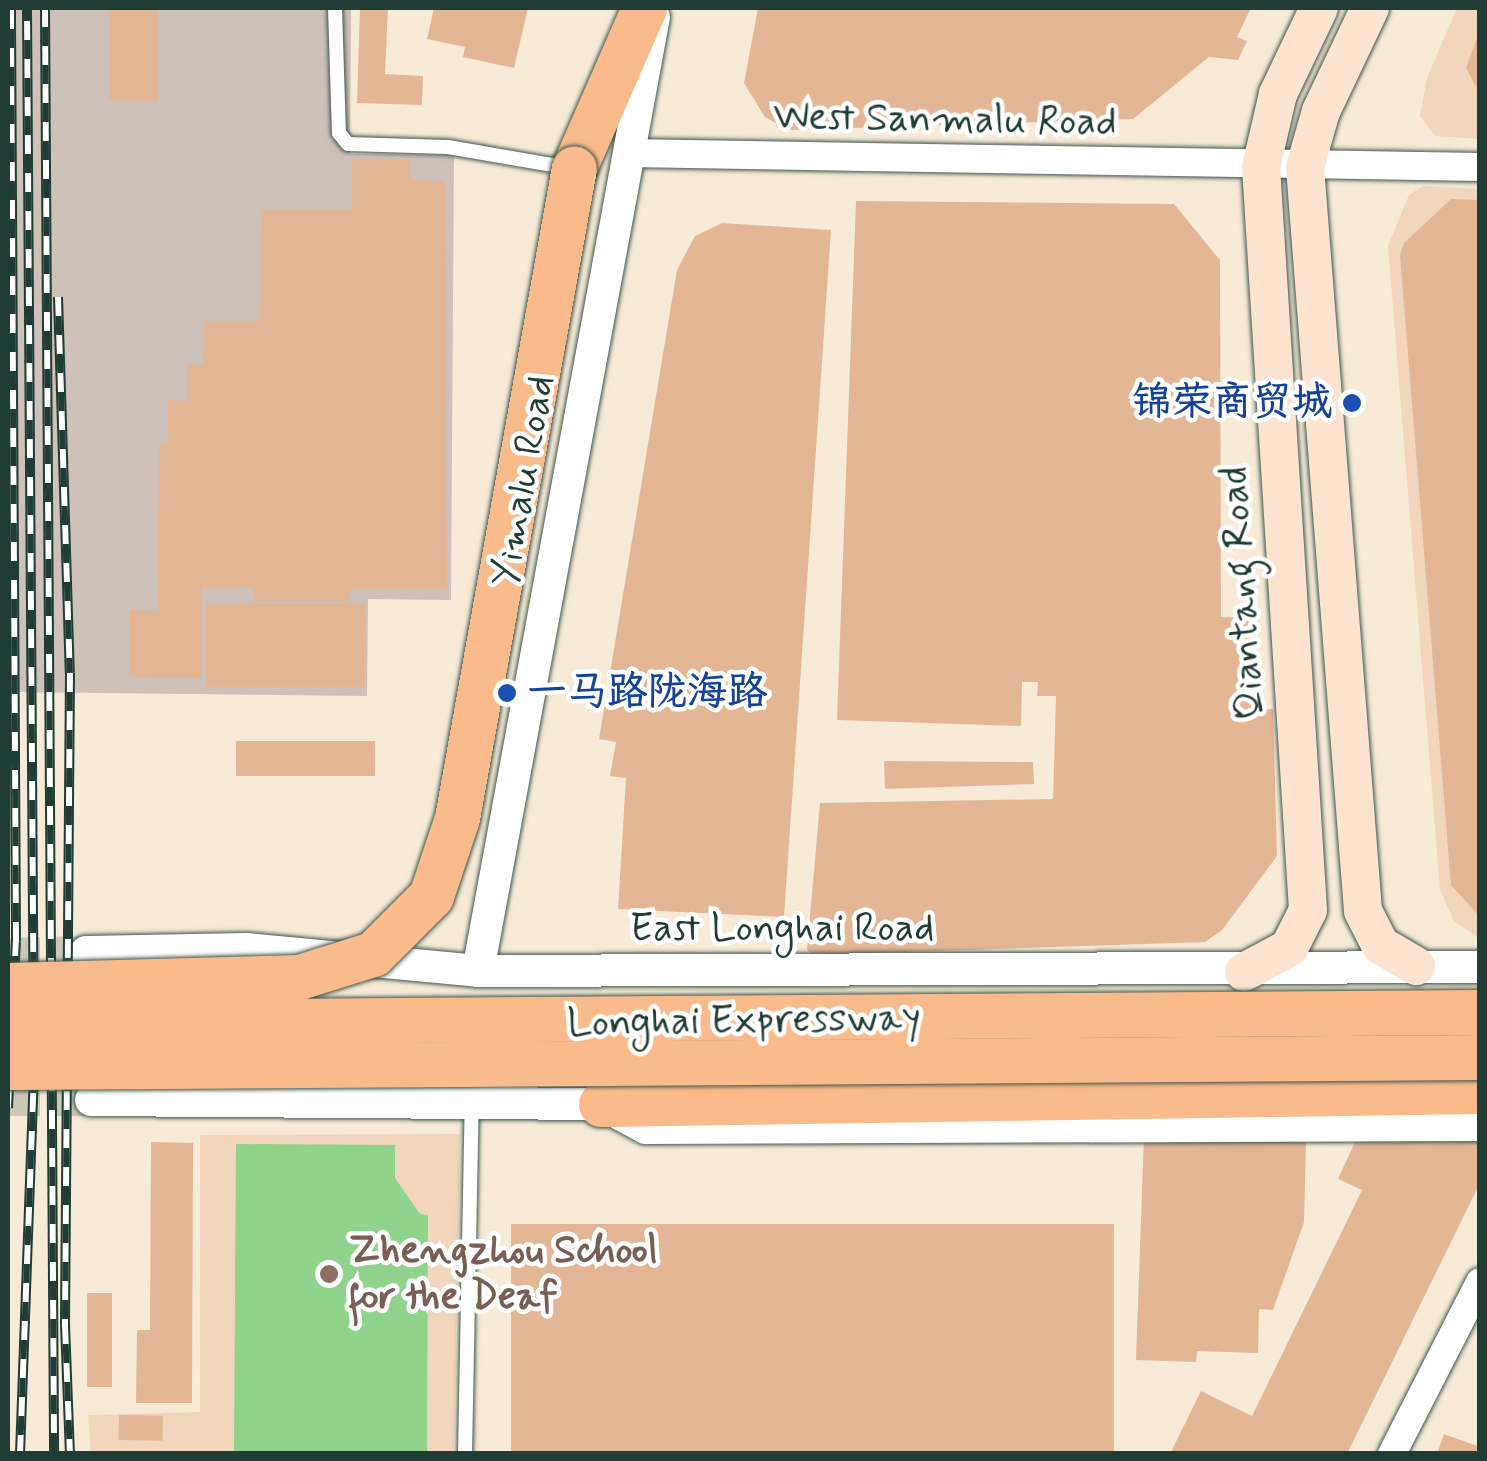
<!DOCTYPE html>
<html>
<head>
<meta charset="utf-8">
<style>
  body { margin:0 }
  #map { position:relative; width:1487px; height:1461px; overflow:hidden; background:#f7ebd8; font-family:Mynerve,"LXGW WenKai TC",sans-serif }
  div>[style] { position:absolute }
  .built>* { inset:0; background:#f1d5bd }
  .industrial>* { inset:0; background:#cec1ba }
  .green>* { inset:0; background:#8fd38c }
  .building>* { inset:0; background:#e3b696; transform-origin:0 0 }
  .tertiary-tunnel>* { height:32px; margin-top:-16px; transform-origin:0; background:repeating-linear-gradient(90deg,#ccc8b7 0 32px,transparent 0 48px) }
  .roads { filter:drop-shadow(0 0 2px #3f574d) drop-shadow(0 0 2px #3f574d) }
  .service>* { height:14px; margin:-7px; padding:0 7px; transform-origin:7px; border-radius:7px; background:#fff }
  .minor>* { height:28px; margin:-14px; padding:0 14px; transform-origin:14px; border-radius:14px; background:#fff }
  .tertiary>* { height:32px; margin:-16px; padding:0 16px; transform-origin:16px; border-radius:16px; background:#fff }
  .secondary>* { height:38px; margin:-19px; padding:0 19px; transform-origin:19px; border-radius:19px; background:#fde4d1 }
  .trunk>* { height:45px; margin:-22.5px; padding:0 22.5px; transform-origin:22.5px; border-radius:22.5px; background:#fabb8c }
  .rail>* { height:10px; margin-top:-5px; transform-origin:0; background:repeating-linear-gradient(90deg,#fff 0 19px,#1f3d34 0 38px); box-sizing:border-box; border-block:2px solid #1f3d34 }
  .bridges { filter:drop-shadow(0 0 2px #3f574d) drop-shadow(0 0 2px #3f574d) }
  .trunk-bridge>* { height:45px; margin:-22.5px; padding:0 22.5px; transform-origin:22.5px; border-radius:22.5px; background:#fabb8c }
  .dots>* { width:28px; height:28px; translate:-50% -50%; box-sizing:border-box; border:5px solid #fff; border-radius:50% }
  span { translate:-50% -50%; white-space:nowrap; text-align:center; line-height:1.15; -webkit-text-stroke:9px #fff; paint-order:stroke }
  .street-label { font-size:40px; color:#1f3d34 }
  .transit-label { font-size:40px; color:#164399; font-weight:700 }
  .right { translate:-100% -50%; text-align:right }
  .left { translate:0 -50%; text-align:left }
  .education-label { font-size:40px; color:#785e54; font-weight:700 }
  .frame { position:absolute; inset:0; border:10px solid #1f3d34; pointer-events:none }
</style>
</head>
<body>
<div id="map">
  <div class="built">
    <i style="clip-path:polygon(1457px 8px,1479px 8px,1479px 139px,1435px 136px,1420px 116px,1427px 78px)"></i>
    <i style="clip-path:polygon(1423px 186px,1479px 189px,1479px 939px,1454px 921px,1440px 890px,1388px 246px,1409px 195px)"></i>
    <i style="clip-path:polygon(460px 1134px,454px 1453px,91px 1453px,88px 1415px,200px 1412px,200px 1135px)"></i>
  </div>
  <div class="industrial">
    <i style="clip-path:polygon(8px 8px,351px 8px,350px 154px,454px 155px,451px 600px,368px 599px,367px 696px,8px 692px)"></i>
  </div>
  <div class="green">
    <i style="clip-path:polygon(236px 1144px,395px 1145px,395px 1178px,420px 1214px,428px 1215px,427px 1453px,234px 1453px)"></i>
  </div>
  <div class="building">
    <i style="left:109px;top:8px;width:49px;height:93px"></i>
    <i style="clip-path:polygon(360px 8px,388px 8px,385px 74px,423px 76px,422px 105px,357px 103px)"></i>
    <i style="clip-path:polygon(434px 8px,528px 8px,514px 68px,463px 57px,465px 47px,427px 39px)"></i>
    <i style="clip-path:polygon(758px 8px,1251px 8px,1237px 37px,1247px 41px,1238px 60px,1209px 57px,1133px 119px,788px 130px,765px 117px,744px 83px)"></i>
    <i style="clip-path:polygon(1480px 30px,1480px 94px,1466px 68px)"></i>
    <i style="clip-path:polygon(352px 159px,411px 160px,410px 180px,445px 181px,447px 589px,350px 589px,350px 602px,254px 602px,254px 588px,202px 587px,202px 678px,129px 677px,130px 610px,158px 611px,159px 443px,168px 443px,168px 400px,187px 401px,187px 364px,203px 365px,204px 321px,260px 321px,261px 210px,352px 210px)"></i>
    <i style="clip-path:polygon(1451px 199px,1480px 200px,1480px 917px,1451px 885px,1400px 255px,1404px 243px)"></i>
    <i style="clip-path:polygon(856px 201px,1174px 204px,1220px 260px,1221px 617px,1247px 618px,1259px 631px,1245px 648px,1243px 701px,1252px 700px,1253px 710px,1273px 709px,1277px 856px,1222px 930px,1205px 942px,814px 955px,807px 950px,820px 803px,1053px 799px,1056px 696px,1037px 696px,1038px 682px,1022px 682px,1021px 726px,837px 720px)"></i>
    <i style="clip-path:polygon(722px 223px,831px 230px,784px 917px,618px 909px,626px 778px,610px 776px,616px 742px,599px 739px,677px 270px,695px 236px)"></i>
    <i style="left:206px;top:603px;width:159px;height:84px"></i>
    <i style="left:236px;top:741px;width:139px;height:35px"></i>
    <i style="clip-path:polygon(884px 761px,1033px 762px,1034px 784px,885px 789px)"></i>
    <i style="clip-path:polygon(1144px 1135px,1306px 1141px,1304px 1222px,1273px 1310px,1259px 1309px,1258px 1353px,1197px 1351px,1196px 1362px,1136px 1360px)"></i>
    <i style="clip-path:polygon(1480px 1138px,1480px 1183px,1347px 1454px,1170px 1454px,1201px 1391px,1252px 1416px,1362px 1190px,1338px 1179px,1355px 1142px)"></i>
    <i style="clip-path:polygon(151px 1142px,193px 1143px,192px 1403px,136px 1403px,137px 1330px,150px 1330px)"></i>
    <i style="left:1114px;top:1224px;width:230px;height:603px;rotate:90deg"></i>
    <i style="left:87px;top:1293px;width:25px;height:94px"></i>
    <i style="left:119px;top:1415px;width:44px;height:25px;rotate:1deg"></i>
    <i style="clip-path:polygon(1444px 1434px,1480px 1447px,1480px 1454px,1437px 1454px)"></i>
  </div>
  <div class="tertiary-tunnel">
    <i style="left:8px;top:954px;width:78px;rotate:-1.5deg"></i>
    <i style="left:8px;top:1100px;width:83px"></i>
  </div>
  <div class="roads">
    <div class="service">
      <i style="left:335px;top:8px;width:125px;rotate:88.2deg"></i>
      <i style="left:339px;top:133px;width:14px;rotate:51deg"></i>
      <i style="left:348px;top:144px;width:100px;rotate:1.7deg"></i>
      <i style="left:448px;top:147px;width:124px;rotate:9.8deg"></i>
      <i style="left:465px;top:1454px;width:349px;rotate:-88.9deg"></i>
    </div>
    <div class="minor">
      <i style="left:628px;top:153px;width:852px;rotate:0.94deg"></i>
      <i style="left:1392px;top:1454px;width:193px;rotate:-62.9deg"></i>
    </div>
    <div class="tertiary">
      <i style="left:86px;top:952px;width:160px;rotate:-1.1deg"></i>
      <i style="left:246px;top:949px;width:233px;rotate:5.4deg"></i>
      <i style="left:478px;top:971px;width:1002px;rotate:-0.23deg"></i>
      <i style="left:478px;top:971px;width:970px;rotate:-79.55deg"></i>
      <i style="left:91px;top:1100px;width:510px;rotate:0.45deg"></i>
      <i style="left:601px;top:1104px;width:51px;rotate:28.1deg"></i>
      <i style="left:646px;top:1128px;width:834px;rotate:-0.21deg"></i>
    </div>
    <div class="secondary">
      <i style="left:1370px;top:8px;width:114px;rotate:115.4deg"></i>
      <i style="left:1321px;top:111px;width:58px;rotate:105.9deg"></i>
      <i style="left:1305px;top:167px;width:746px;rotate:85.54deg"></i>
      <i style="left:1363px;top:911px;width:38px;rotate:63deg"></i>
      <i style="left:1380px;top:945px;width:42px;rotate:30.3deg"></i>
      <i style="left:1244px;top:972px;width:51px;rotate:-28.1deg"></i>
      <i style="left:1289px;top:948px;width:42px;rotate:-63.4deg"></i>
      <i style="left:1308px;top:910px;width:744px;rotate:-93.62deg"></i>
      <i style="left:1261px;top:167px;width:75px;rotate:-76.9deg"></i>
      <i style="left:1278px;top:94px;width:95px;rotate:-64.5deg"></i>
    </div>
    <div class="trunk">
      <i style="left:574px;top:168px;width:175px;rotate:-66.4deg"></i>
      <i style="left:601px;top:1104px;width:879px;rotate:-0.85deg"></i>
    </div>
  </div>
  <div class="rail">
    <i style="left:45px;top:8px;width:1446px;rotate:89.64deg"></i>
    <i style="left:58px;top:297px;width:376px;rotate:88.2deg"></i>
    <i style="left:70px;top:673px;width:652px;rotate:90.44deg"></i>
    <i style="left:65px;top:1325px;width:129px;rotate:87.8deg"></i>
    <i style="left:8px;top:1108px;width:167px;rotate:-87.3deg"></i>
    <i style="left:16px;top:941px;width:933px;rotate:-90.31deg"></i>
    <i style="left:20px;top:1454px;width:388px;rotate:-87.9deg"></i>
    <i style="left:34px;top:1066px;width:1058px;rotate:-90.38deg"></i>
  </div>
  <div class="bridges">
    <div class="trunk-bridge">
      <i style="left:8px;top:985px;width:291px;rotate:-1.6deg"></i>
      <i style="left:299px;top:977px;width:77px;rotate:-17.3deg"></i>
      <i style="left:373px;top:954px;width:82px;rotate:-45deg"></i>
      <i style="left:431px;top:896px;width:82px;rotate:-71.6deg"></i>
      <i style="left:457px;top:818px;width:660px;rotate:-79.8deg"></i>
      <i style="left:8px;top:1023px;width:1472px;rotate:-0.43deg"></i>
      <i style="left:8px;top:1067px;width:1472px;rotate:-0.39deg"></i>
    </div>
  </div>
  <div class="dots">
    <i style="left:1352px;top:403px;background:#1a4fb4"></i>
    <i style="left:507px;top:693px;background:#1a4fb4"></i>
    <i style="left:329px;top:1274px;background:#8d6e63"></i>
  </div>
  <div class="street-label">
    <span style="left:945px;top:120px;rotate:1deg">West Sanmalu Road</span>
    <span style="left:524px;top:481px;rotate:-80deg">Yimalu Road</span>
    <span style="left:1243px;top:593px;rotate:-94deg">Qiantang Road</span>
    <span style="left:782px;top:929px">East Longhai Road</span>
    <span style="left:744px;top:1021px;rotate:-1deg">Longhai Expressway</span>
  </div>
  <div class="transit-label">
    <span class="right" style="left:1332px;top:403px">锦荣商贸城</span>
    <span class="left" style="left:527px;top:693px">一马路陇海路</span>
  </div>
  <div class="education-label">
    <span class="left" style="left:349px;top:1274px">Zhengzhou School<br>for the Deaf</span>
  </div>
  <div class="frame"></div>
</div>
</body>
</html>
